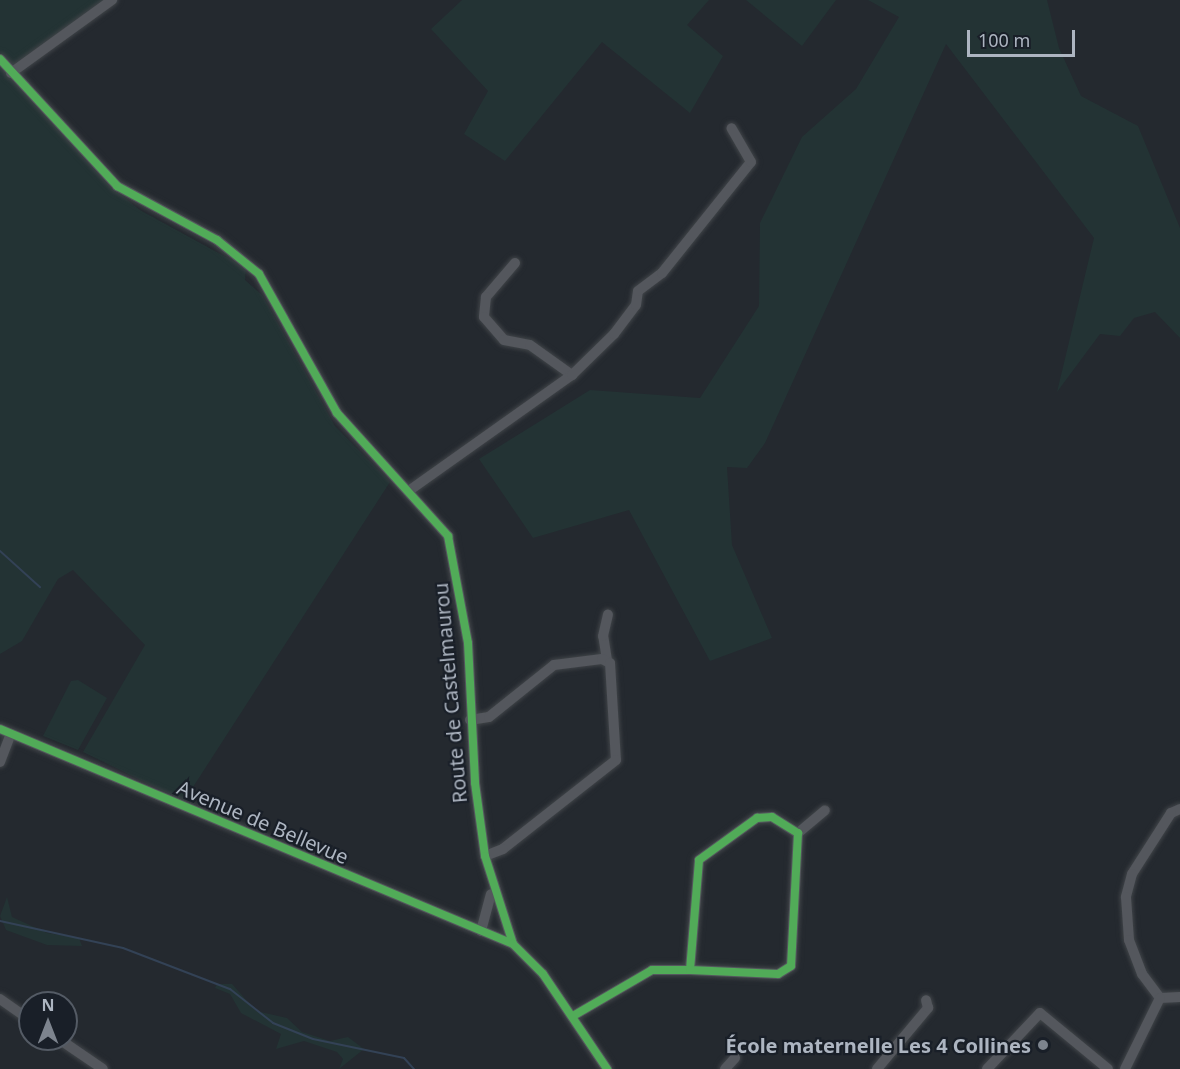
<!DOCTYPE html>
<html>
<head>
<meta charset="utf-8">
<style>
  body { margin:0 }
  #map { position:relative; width:1180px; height:1069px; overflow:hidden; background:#24292f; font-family:"Noto Sans",sans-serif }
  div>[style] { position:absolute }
  .green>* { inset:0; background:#233334 }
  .stream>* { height:2px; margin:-1px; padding:0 1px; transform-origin:1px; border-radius:1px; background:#334256 }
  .roads { filter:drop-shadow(0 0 2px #404448) drop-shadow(0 0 2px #404448) }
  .minor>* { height:10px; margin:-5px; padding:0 5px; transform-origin:5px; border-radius:5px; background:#54575d }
  .cycleway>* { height:8px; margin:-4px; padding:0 4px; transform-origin:4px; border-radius:4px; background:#51ab58 }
  .dots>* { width:16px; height:16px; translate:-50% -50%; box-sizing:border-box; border:3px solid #191f28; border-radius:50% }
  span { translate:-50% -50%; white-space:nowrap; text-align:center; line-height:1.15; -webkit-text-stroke:4.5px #191f28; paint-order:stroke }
  .street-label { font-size:20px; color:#adb5c1 }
  .poi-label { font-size:20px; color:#adb5c1; font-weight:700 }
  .right { translate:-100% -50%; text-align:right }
  .north { position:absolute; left:18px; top:991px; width:60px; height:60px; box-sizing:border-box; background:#191f28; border:2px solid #545b65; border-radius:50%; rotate:0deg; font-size:16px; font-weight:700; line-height:24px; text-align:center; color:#adb5c1 }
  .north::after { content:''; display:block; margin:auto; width:21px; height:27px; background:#7d848e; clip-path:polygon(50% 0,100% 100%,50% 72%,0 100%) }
  .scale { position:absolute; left:967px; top:30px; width:108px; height:27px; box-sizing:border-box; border:3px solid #adb5c1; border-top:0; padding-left:8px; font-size:18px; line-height:21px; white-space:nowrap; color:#adb5c1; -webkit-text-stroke:4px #191f28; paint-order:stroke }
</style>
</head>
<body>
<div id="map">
  <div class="green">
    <i style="clip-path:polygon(0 0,104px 0,13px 66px,0 52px)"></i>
    <i style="clip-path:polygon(462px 0,709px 0,687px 25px,723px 56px,690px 113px,602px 42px,505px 161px,464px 134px,488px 91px,431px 29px)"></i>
    <i style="clip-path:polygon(746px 0,836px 0,802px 46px)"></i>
    <i style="clip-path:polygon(868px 0,1047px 0,1059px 48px,1081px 96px,1138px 126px,1180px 228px,1180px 338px,1155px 312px,1134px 318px,1120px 336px,1100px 334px,1057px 392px,1094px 238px,946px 44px,765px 443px,747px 468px,727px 467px,732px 545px,772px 638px,710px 661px,629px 510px,533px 538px,479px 459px,590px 390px,700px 398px,759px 306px,760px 223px,802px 137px,856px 89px,899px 17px)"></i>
    <i style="clip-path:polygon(0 66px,112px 188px,140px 210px,246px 268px,245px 280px,262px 295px,335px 426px,390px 482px,184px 801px,83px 752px,145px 645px,73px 570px,58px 579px,22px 641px,0 654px)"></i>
    <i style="clip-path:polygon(78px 680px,107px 698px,78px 750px,43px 736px,71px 681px)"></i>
    <i style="clip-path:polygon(7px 897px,12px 917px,47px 933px,79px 938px,82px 946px,47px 945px,6px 930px,0 916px)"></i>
    <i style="clip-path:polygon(217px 984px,232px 984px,256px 1011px,287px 1018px,302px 1032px,330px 1041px,348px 1037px,364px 1049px,339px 1069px,343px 1059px,337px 1052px,304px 1041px,276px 1049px,281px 1034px,241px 1013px,230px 994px,215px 988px)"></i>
  </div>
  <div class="stream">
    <i style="left:0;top:551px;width:54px;rotate:42deg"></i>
    <i style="left:0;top:921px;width:126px;rotate:12.4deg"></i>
    <i style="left:123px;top:948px;width:115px;rotate:21deg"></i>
    <i style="left:230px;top:989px;width:55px;rotate:38.3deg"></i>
    <i style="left:273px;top:1023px;width:43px;rotate:21.8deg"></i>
    <i style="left:313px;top:1039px;width:93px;rotate:11.8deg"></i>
    <i style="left:404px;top:1058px;width:15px;rotate:48deg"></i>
  </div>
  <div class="roads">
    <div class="minor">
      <i style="left:0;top:59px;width:173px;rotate:47.3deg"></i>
      <i style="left:117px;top:186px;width:114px;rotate:28.4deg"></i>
      <i style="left:217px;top:240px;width:54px;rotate:39deg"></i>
      <i style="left:259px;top:274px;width:159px;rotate:60.7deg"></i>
      <i style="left:337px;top:413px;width:166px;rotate:47.9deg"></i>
      <i style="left:448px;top:536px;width:109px;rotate:79.4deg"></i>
      <i style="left:468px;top:643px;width:140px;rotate:87.1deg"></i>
      <i style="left:475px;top:783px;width:74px;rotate:82.2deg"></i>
      <i style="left:485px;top:856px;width:92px;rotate:72.3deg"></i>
      <i style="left:11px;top:73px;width:125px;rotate:-35.9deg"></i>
      <i style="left:515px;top:263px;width:45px;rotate:130.5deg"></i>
      <i style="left:486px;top:297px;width:20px;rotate:96deg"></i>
      <i style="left:484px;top:317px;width:30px;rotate:49deg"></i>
      <i style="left:504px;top:340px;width:26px;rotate:11deg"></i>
      <i style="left:530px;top:345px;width:52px;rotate:35.5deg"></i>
      <i style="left:410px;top:490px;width:199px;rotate:-35.4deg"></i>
      <i style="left:572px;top:375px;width:59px;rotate:-44.3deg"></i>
      <i style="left:614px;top:334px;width:36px;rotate:-53deg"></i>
      <i style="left:636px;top:305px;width:14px;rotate:-82deg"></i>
      <i style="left:638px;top:291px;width:30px;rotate:-37deg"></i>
      <i style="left:662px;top:273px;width:142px;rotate:-51.3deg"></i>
      <i style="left:751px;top:162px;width:39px;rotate:-120deg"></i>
      <i style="left:607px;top:660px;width:24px;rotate:-99deg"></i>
      <i style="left:603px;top:636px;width:22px;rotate:-77deg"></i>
      <i style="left:470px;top:720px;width:19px;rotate:-9deg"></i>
      <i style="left:489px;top:717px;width:83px;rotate:-38.7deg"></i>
      <i style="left:554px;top:665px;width:48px;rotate:-7.1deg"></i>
      <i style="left:602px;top:659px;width:9px;rotate:27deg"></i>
      <i style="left:610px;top:663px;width:97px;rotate:86.5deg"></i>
      <i style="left:616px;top:760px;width:144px;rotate:141.8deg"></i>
      <i style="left:503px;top:849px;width:19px;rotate:159deg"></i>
      <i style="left:0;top:729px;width:556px;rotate:22.74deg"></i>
      <i style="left:513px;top:944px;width:42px;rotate:45deg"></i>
      <i style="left:543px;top:974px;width:115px;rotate:56deg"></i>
      <i style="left:0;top:762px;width:30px;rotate:-69deg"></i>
      <i style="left:1180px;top:809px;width:10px;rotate:156deg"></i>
      <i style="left:1171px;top:813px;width:72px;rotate:122.6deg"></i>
      <i style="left:1132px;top:874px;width:24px;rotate:105deg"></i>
      <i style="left:1126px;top:897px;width:43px;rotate:86deg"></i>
      <i style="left:1129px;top:940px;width:36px;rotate:69deg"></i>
      <i style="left:1142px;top:974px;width:30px;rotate:53deg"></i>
      <i style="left:1160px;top:998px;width:20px;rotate:-3deg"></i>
      <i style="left:798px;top:833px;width:35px;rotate:-40deg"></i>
      <i style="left:481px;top:931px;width:38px;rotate:-75deg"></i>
      <i style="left:0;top:999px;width:37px;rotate:35deg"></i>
      <i style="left:573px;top:1016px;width:91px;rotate:-30.2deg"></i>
      <i style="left:652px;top:970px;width:38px"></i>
      <i style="left:690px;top:970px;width:110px;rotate:-85.3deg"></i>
      <i style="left:699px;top:860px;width:72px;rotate:-35.9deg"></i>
      <i style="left:757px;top:818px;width:15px;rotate:-4deg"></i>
      <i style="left:772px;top:817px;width:31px;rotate:32deg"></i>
      <i style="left:798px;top:833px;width:133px;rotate:93deg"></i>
      <i style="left:791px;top:966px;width:15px;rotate:148deg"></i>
      <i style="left:778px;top:974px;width:88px;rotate:-177.4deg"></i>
      <i style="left:59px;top:1039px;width:53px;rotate:34.3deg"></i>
      <i style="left:725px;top:1069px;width:15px;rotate:-48deg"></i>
      <i style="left:877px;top:1069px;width:80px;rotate:-50.1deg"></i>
      <i style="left:928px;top:1008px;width:8px;rotate:-104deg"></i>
      <i style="left:987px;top:1069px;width:77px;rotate:-46.6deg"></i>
      <i style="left:1040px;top:1013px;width:88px;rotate:39.5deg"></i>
      <i style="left:1125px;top:1069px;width:79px;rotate:-63.8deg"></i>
    </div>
  </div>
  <div class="cycleway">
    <i style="left:0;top:59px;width:173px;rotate:47.3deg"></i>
    <i style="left:117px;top:186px;width:114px;rotate:28.4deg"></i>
    <i style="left:217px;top:240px;width:54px;rotate:39deg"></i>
    <i style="left:259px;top:274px;width:159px;rotate:60.7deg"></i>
    <i style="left:337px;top:413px;width:166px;rotate:47.9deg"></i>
    <i style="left:448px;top:536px;width:109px;rotate:79.4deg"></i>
    <i style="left:468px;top:643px;width:140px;rotate:87.1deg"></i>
    <i style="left:475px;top:783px;width:74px;rotate:82.2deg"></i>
    <i style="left:485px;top:856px;width:92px;rotate:72.3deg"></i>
    <i style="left:0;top:729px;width:556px;rotate:22.74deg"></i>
    <i style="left:513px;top:944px;width:42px;rotate:45deg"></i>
    <i style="left:543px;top:974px;width:115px;rotate:56deg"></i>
    <i style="left:573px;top:1016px;width:91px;rotate:-30.2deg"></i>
    <i style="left:652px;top:970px;width:38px"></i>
    <i style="left:690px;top:970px;width:110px;rotate:-85.3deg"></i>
    <i style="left:699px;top:860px;width:72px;rotate:-35.9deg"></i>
    <i style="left:757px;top:818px;width:15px;rotate:-4deg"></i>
    <i style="left:772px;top:817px;width:31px;rotate:32deg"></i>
    <i style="left:798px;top:833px;width:133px;rotate:93deg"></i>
    <i style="left:791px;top:966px;width:15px;rotate:148deg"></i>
    <i style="left:778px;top:974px;width:88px;rotate:-177.4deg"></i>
  </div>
  <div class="dots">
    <i style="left:1043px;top:1045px;background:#7d848e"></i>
  </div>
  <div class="street-label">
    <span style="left:450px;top:693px;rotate:-95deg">Route de Castelmaurou</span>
    <span style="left:263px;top:822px;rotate:23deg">Avenue de Bellevue</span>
  </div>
  <div class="poi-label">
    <span class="right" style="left:1031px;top:1045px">École maternelle Les 4 Collines</span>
  </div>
  <div class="north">N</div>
  <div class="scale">100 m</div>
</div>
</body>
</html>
